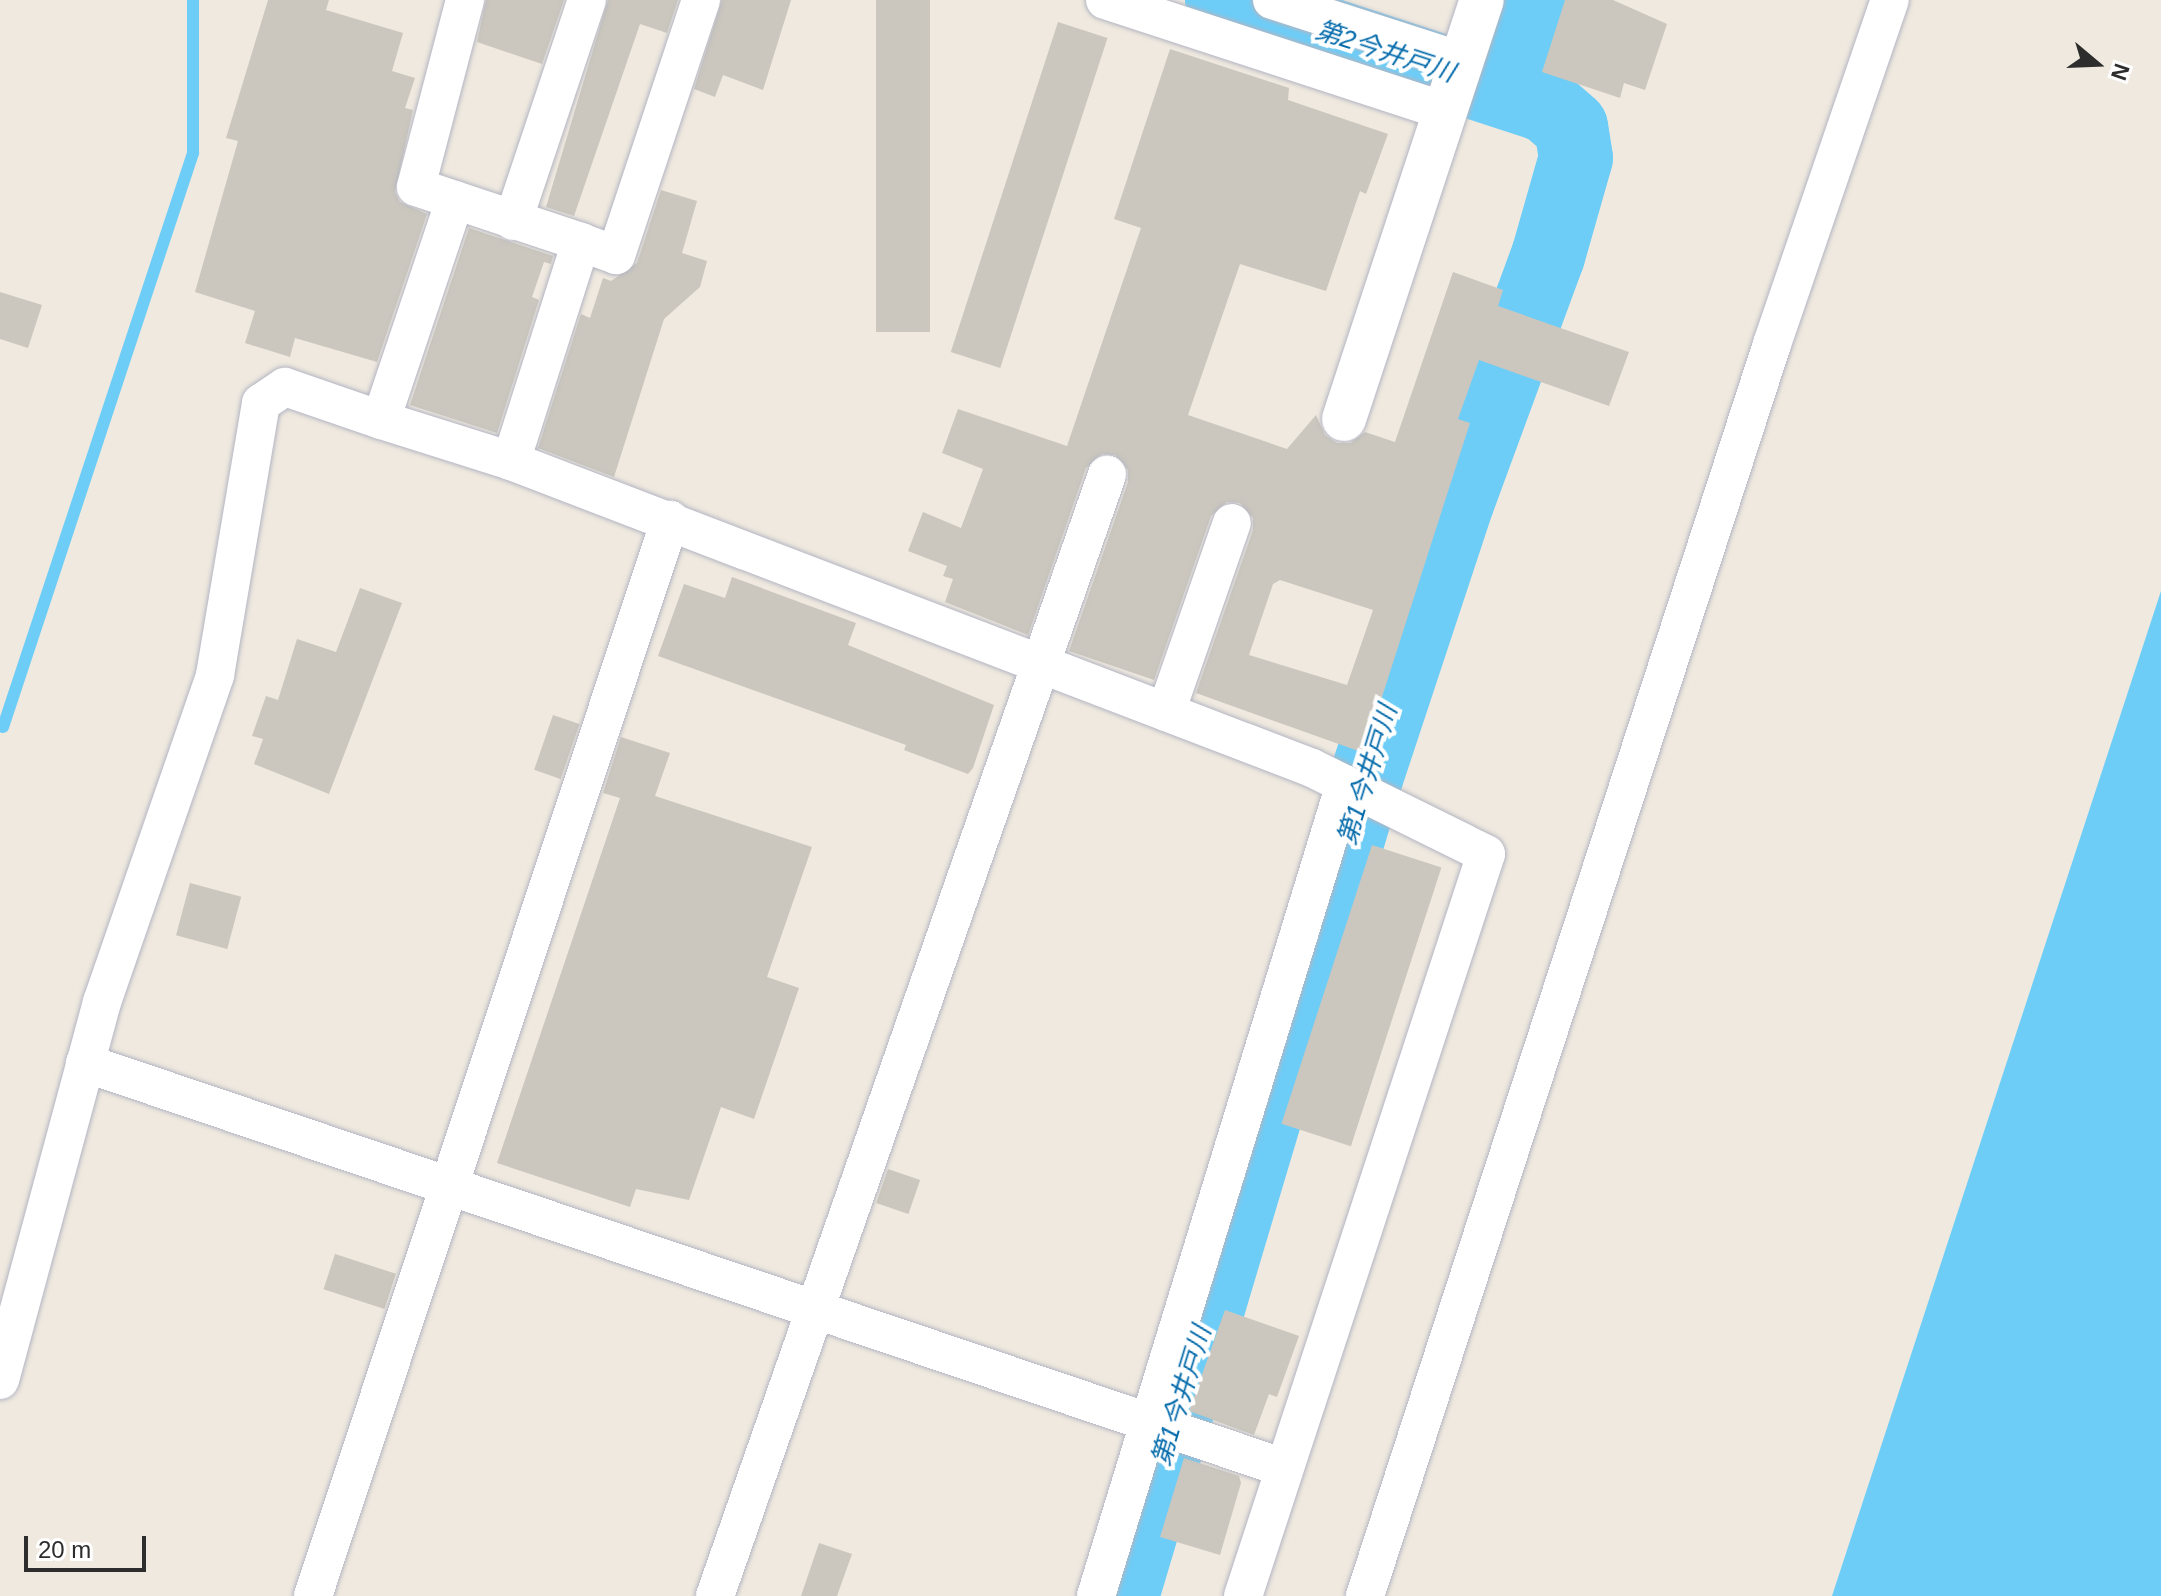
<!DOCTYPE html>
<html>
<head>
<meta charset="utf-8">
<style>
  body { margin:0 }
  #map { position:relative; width:2161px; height:1596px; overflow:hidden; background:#efe9df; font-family:Helvetica,"Noto Sans JP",sans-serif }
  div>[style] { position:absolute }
  .water>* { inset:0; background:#6dcdf7 }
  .stream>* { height:12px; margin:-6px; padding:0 6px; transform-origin:6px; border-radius:6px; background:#6dcdf7 }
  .river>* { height:74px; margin:-37px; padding:0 37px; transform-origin:37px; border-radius:37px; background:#6dcdf7 }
  .building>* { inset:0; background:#cbc7be; transform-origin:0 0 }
  .roads { filter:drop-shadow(0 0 2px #b3b5c2) drop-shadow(0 0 2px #b3b5c2) }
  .street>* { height:38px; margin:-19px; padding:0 19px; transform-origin:19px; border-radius:19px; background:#fff }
  .secondary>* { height:44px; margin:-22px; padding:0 22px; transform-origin:22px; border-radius:22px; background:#fff }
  span { translate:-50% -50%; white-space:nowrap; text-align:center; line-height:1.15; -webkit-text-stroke:8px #fff; paint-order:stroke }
  .water-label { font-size:26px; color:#046bab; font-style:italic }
  .north { position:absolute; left:2057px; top:24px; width:80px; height:80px; -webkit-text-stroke:6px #fff; paint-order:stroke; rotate:109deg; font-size:22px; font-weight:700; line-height:32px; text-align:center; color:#2d2d2d }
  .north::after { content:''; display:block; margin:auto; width:28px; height:36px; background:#2d2d2d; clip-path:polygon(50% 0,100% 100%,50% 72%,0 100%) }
  .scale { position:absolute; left:24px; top:1536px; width:122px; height:36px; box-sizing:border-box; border:4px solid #2d2d2d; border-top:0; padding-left:10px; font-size:24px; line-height:28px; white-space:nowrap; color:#2d2d2d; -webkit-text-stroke:6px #fff; paint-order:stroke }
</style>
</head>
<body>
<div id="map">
  <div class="water">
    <i style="clip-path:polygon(2161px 591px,2161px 1596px,1832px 1596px)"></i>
  </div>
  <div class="stream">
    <i style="left:3px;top:727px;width:605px;rotate:-71.68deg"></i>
    <i style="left:193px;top:153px;width:153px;rotate:-90deg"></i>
  </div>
  <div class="river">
    <i style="left:1503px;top:90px;width:95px;rotate:-71deg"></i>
    <i style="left:1122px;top:1596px;width:854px;rotate:-73.39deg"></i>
    <i style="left:1366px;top:778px;width:290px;rotate:-71.7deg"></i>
    <i style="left:1457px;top:503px;width:263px;rotate:-69.8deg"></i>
    <i style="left:1548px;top:256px;width:102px;rotate:-74.1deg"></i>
    <i style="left:1576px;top:158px;width:31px;rotate:-99deg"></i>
    <i style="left:1571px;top:127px;width:32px;rotate:-139deg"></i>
    <i style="left:1547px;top:106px;width:342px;rotate:-161.9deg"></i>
  </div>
  <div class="building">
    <i style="clip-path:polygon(268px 0,329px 0,326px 10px,403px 33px,392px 71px,415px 78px,405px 108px,413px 110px,395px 192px,400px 202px,427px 214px,377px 362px,295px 338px,290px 357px,245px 343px,255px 311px,195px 292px,238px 141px,226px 138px)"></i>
    <i style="clip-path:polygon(486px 0,564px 0,542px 64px,477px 42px)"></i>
    <i style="clip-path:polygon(608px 0,678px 0,667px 33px,640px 24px,574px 216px,546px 207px)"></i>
    <i style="clip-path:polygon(722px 0,791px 0,763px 90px,723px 75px,715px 97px,694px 89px)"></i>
    <i style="left:876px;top:0;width:54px;height:332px"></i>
    <i style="clip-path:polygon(1565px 0,1613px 0,1667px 24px,1645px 90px,1624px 83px,1620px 98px,1542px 72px)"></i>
    <i style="left:1058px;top:22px;width:52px;height:347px;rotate:18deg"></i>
    <i style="clip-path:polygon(evenodd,1170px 49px,1289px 88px,1288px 100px,1388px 134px,1366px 194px,1360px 191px,1326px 291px,1240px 264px,1188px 415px,1287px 449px,1316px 415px,1325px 435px,1337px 443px,1350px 443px,1365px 432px,1395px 442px,1453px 272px,1503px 290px,1498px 306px,1629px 352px,1609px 406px,1479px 360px,1458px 419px,1470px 423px,1364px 753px,1196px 693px,1253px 530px,1253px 518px,1240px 503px,1227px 502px,1211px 516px,1154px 680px,1069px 651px,1128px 482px,1128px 470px,1115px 455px,1102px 454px,1086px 468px,1028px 635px,945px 602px,953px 579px,943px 576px,947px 566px,908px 551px,923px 512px,961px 528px,983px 469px,942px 453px,958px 409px,1067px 446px,1141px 228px,1114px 219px,1170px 49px,1280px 580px,1373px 610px,1347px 685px,1249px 655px,1273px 584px,1280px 580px)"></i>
    <i style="clip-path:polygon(661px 190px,697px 201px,682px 253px,707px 261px,700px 287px,664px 319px,614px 477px,538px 448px,581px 314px,590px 318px,603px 278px,611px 281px,637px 263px)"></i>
    <i style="clip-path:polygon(469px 228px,553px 256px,551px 264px,544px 262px,532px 297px,539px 300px,497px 433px,410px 405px)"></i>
    <i style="clip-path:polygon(0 292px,42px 305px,28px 348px,0 339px)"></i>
    <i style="clip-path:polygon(732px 577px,856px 623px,848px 645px,994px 705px,973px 768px,968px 774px,904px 750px,906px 745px,658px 656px,684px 584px,725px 598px)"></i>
    <i style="clip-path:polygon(360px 588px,402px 603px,329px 794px,254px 764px,263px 739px,252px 736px,266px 696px,278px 700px,297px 639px,336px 652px)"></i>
    <i style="left:553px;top:715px;width:28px;height:58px;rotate:19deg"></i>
    <i style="clip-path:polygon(621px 737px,670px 753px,655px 796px,812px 847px,767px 977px,799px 988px,754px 1119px,721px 1107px,689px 1200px,636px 1189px,630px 1207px,497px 1163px,620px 798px,603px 793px)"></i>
    <i style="left:1372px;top:845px;width:73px;height:293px;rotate:18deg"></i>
    <i style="left:190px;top:883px;width:53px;height:54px;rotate:15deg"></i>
    <i style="left:888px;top:1169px;width:34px;height:36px;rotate:19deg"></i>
    <i style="left:335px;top:1254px;width:64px;height:37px;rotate:18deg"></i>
    <i style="clip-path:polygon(1225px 1310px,1299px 1336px,1277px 1397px,1269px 1394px,1254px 1435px,1189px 1411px)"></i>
    <i style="clip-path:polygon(1184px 1458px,1239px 1476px,1241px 1483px,1220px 1555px,1160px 1537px)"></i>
    <i style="clip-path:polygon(819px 1543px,852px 1554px,837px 1596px,801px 1596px)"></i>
  </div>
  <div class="roads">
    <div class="street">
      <i style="left:465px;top:0;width:193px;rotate:104.7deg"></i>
      <i style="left:416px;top:187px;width:174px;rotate:18.4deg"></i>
      <i style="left:701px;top:0;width:269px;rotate:108.4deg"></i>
      <i style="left:616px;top:255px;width:37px;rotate:-160deg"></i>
      <i style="left:581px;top:242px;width:230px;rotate:107.7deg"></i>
      <i style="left:511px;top:461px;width:858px;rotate:20.97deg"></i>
      <i style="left:1312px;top:768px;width:194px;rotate:26.3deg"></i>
      <i style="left:1486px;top:854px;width:781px;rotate:108.13deg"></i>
      <i style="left:1105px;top:0;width:358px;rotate:18.1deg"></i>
      <i style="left:1272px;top:0;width:199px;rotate:17.9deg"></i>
      <i style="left:455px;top:200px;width:232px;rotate:108.6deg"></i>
      <i style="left:381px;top:420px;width:136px;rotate:17.5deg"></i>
      <i style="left:513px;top:221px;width:233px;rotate:-71.5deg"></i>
      <i style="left:1166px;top:712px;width:200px;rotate:-70.8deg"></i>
      <i style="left:85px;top:1063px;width:1266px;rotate:18.66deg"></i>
      <i style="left:0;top:1380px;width:392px;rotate:-74.9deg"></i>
      <i style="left:102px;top:1002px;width:346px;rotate:-70.9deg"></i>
      <i style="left:215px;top:675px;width:276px;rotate:-80.4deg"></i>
      <i style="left:261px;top:403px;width:29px;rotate:-34deg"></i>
      <i style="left:285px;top:387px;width:102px;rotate:19deg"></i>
      <i style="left:313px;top:1596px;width:1134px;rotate:-71.64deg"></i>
      <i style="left:715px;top:1596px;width:1188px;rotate:-70.73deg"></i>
      <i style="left:1096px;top:1596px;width:849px;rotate:-72.95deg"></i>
      <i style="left:1365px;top:1596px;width:1316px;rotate:-71.99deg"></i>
      <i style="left:1772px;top:344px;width:364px;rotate:-71.1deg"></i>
    </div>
    <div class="secondary">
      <i style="left:1344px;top:419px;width:441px;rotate:-71.8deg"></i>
    </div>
  </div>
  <div class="water-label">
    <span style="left:1385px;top:52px;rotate:18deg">第2今井戸川</span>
    <span style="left:1368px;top:775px;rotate:-73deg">第1今井戸川</span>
    <span style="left:1182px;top:1396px;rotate:-73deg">第1今井戸川</span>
  </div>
  <div class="north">N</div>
  <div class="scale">20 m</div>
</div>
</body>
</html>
